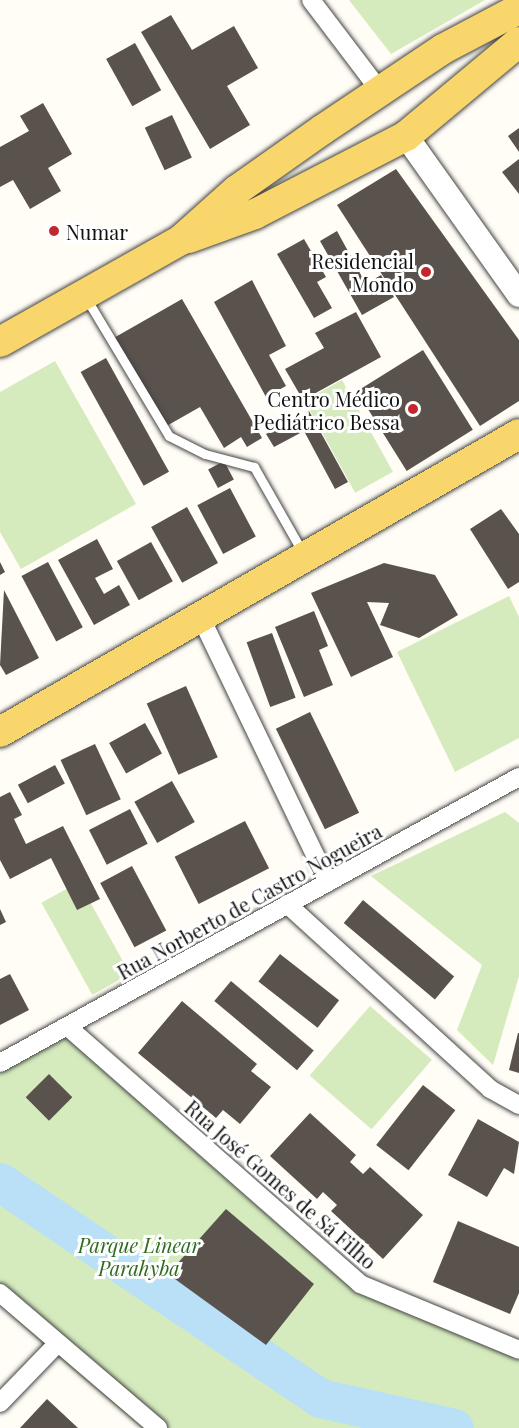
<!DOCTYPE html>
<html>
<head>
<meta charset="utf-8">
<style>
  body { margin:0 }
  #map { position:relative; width:519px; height:1428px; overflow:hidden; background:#fffdf5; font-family:"Playfair Display",serif }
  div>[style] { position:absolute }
  .green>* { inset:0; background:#d5ebbd; transform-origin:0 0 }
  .river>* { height:39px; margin:-19.5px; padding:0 19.5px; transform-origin:19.5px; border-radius:19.5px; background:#b9e0f7 }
  .building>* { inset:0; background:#5a524d; transform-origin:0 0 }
  .roads { filter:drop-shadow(0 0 2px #444) drop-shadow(0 0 2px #444) }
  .service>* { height:9px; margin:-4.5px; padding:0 4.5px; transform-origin:4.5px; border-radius:4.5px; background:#fff }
  .minor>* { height:18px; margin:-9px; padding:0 9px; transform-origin:9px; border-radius:9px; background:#fff }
  .tertiary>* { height:24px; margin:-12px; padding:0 12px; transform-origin:12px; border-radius:12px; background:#fff }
  .primary>* { height:30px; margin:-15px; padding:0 15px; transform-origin:15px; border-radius:15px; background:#f9d66b }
  .dots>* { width:16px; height:16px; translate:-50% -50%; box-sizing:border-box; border:3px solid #fff; border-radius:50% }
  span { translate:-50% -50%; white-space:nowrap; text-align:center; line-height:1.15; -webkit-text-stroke:6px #fff; paint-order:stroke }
  .poi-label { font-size:20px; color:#111 }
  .left { translate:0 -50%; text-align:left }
  .right { translate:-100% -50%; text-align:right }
  .street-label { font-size:20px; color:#111 }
  .park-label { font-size:20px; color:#2f6b1f; font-style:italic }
</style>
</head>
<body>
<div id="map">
  <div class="green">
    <i style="clip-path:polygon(349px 0,485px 0,391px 54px)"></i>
    <i style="clip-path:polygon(55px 361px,136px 504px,21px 569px,0 532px,0 392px)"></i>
    <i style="left:342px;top:380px;width:105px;height:43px;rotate:61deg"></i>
    <i style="clip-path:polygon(509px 596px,519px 617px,519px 738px,455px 772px,397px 652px)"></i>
    <i style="clip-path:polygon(505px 812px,519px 823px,519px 976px,493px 1065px,457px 1030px,482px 965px,371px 876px)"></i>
    <i style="left:79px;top:882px;width:105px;height:43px;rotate:61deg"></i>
    <i style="left:370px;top:1006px;width:82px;height:92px;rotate:41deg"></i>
    <i style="clip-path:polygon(70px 1024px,369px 1282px,519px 1346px,519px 1428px,142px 1428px,46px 1347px,0 1305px,0 1060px)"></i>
  </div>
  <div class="river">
    <i style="left:0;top:1182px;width:386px;rotate:34deg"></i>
    <i style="left:320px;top:1398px;width:137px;rotate:12.6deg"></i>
  </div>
  <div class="building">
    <i style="clip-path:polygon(171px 15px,192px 50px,234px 26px,258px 68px,227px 86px,250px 125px,210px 149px,141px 32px)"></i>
    <i style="left:135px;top:43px;width:54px;height:33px;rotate:61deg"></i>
    <i style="clip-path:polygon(43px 103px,72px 154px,48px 168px,61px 191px,30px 209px,13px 180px,0 187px,0 147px,29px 131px,20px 116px)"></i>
    <i style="left:172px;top:115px;width:47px;height:30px;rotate:65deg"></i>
    <i style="clip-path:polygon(519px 128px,519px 152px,508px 136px)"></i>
    <i style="clip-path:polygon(519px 159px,519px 194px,502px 172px)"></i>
    <i style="clip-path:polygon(396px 169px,519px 340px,519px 401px,480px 426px,337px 205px)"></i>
    <i style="clip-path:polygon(337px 231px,366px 284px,381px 275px,394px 297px,362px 315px,320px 241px)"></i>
    <i style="clip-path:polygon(304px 239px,326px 277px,317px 282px,332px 308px,314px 318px,277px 254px)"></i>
    <i style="clip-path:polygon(252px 280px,286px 346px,269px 355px,286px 386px,266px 397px,214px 302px)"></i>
    <i style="clip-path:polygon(182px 299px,262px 438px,247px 447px,241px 437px,224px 448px,200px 407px,163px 428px,112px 339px)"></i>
    <i style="clip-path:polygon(356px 312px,381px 357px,303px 400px,285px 369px,324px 348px,315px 333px)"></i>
    <i style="left:423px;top:350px;width:94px;height:78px;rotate:58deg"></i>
    <i style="left:106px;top:358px;width:130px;height:29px;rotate:61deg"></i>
    <i style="clip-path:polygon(309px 411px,348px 482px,335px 489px,304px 431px,274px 447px,266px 434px)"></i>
    <i style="left:224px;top:461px;width:21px;height:18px;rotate:62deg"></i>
    <i style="left:230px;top:488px;width:55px;height:37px;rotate:62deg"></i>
    <i style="left:187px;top:507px;width:64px;height:41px;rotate:61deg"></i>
    <i style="clip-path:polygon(501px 509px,519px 534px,519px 582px,508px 589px,470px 529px)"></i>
    <i style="clip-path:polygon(97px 539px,113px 569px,95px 578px,104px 594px,119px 585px,130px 605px,94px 625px,58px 560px)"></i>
    <i style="left:151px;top:542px;width:45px;height:39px;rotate:61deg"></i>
    <i style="clip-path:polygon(0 562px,5px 572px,0 575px)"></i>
    <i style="left:48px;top:562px;width:74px;height:30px;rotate:62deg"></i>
    <i style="clip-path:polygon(384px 563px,435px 575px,458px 615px,419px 638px,380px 625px,389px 603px,367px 602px,393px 657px,351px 677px,311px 593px)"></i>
    <i style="clip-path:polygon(4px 590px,39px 658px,6px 675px,0 665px)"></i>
    <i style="clip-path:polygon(314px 611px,328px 646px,319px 650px,333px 685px,304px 697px,275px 627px)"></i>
    <i style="left:272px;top:633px;width:69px;height:27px;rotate:70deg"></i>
    <i style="left:186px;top:686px;width:78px;height:43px;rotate:66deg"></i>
    <i style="left:310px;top:712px;width:112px;height:38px;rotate:64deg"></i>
    <i style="left:145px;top:723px;width:35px;height:41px;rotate:61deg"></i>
    <i style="left:95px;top:744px;width:61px;height:38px;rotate:65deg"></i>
    <i style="left:55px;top:765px;width:21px;height:42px;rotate:62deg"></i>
    <i style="left:172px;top:781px;width:47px;height:43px;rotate:61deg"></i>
    <i style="clip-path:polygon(10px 792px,22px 815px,14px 819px,26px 844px,63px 826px,100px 899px,77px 910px,51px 858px,10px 879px,0 860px,0 797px)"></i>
    <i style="left:130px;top:809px;width:39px;height:46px;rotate:63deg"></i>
    <i style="left:245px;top:821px;width:53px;height:79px;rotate:63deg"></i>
    <i style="left:132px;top:866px;width:73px;height:36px;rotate:62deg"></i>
    <i style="left:363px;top:900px;width:119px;height:30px;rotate:40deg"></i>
    <i style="clip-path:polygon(0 909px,6px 922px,0 925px)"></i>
    <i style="left:280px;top:954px;width:75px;height:35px;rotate:38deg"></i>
    <i style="clip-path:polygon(10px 974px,29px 1010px,0 1025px,0 979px)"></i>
    <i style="left:231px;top:981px;width:108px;height:26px;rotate:40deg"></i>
    <i style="clip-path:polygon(182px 1001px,257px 1064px,251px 1071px,271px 1087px,240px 1124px,223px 1110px,216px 1118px,138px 1053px)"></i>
    <i style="clip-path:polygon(518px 1033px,519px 1033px,519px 1073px,509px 1070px)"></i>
    <i style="left:49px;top:1074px;width:33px;height:33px;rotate:45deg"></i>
    <i style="left:423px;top:1085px;width:41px;height:76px;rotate:38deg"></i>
    <i style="clip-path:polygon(310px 1113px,356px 1155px,350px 1162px,363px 1174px,370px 1167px,423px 1215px,383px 1259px,331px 1211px,337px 1205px,323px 1192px,317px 1199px,270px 1156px)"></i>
    <i style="clip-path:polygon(478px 1119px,519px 1142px,514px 1174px,504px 1168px,487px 1197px,448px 1175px)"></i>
    <i style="clip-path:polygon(226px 1209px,314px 1284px,266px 1345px,168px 1274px)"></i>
    <i style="clip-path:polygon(458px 1221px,519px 1247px,519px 1293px,510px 1314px,433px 1282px)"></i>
    <i style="clip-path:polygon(47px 1399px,78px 1428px,20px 1428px)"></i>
  </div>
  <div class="roads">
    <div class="service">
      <i style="left:86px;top:298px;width:161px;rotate:59deg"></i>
      <i style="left:169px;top:436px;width:40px;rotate:26.6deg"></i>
      <i style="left:205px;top:454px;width:51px;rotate:14.9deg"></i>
      <i style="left:254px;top:467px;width:99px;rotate:60.3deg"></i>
    </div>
    <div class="minor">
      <i style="left:311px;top:0;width:114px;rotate:52.8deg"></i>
      <i style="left:201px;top:618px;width:293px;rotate:64.3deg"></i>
      <i style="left:287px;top:904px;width:275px;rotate:42.3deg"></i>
      <i style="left:490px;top:1089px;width:33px;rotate:29deg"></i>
      <i style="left:69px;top:1028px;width:388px;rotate:41.3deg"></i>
      <i style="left:360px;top:1284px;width:172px;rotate:22.5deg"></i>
      <i style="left:0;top:1063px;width:593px;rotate:-28.86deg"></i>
      <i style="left:0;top:1293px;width:208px;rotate:40.5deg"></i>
      <i style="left:0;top:1403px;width:83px;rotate:-46deg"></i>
    </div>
    <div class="tertiary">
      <i style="left:406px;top:136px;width:195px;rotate:54.6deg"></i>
    </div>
    <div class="primary">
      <i style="left:189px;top:238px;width:70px;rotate:-20deg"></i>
      <i style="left:255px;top:214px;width:170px;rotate:-27.3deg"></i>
      <i style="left:406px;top:136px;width:147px;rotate:-39.8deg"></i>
      <i style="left:0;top:342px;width:208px;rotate:-29.4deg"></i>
      <i style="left:181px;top:240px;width:75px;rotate:-41.8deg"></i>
      <i style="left:237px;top:190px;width:104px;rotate:-35.2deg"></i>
      <i style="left:322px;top:130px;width:146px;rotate:-33.8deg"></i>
      <i style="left:443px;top:49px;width:86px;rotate:-27.8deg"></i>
      <i style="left:0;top:732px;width:598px;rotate:-29.86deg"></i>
    </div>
  </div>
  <div class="dots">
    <i style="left:54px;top:231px;background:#c4262e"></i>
    <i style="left:426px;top:272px;background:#c4262e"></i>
    <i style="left:413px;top:409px;background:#c4262e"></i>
  </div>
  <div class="poi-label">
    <span class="left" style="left:66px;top:231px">Numar</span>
    <span class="right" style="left:414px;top:272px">Residencial<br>Mondo</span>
    <span class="right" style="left:400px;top:410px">Centro Médico<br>Pediátrico Bessa</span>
  </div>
  <div class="street-label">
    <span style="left:249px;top:901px;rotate:-29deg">Rua Norberto de Castro Nogueira</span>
    <span style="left:281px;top:1184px;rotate:41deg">Rua José Gomes de Sá Filho</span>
  </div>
  <div class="park-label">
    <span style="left:139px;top:1256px">Parque Linear<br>Parahyba</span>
  </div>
</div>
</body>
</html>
